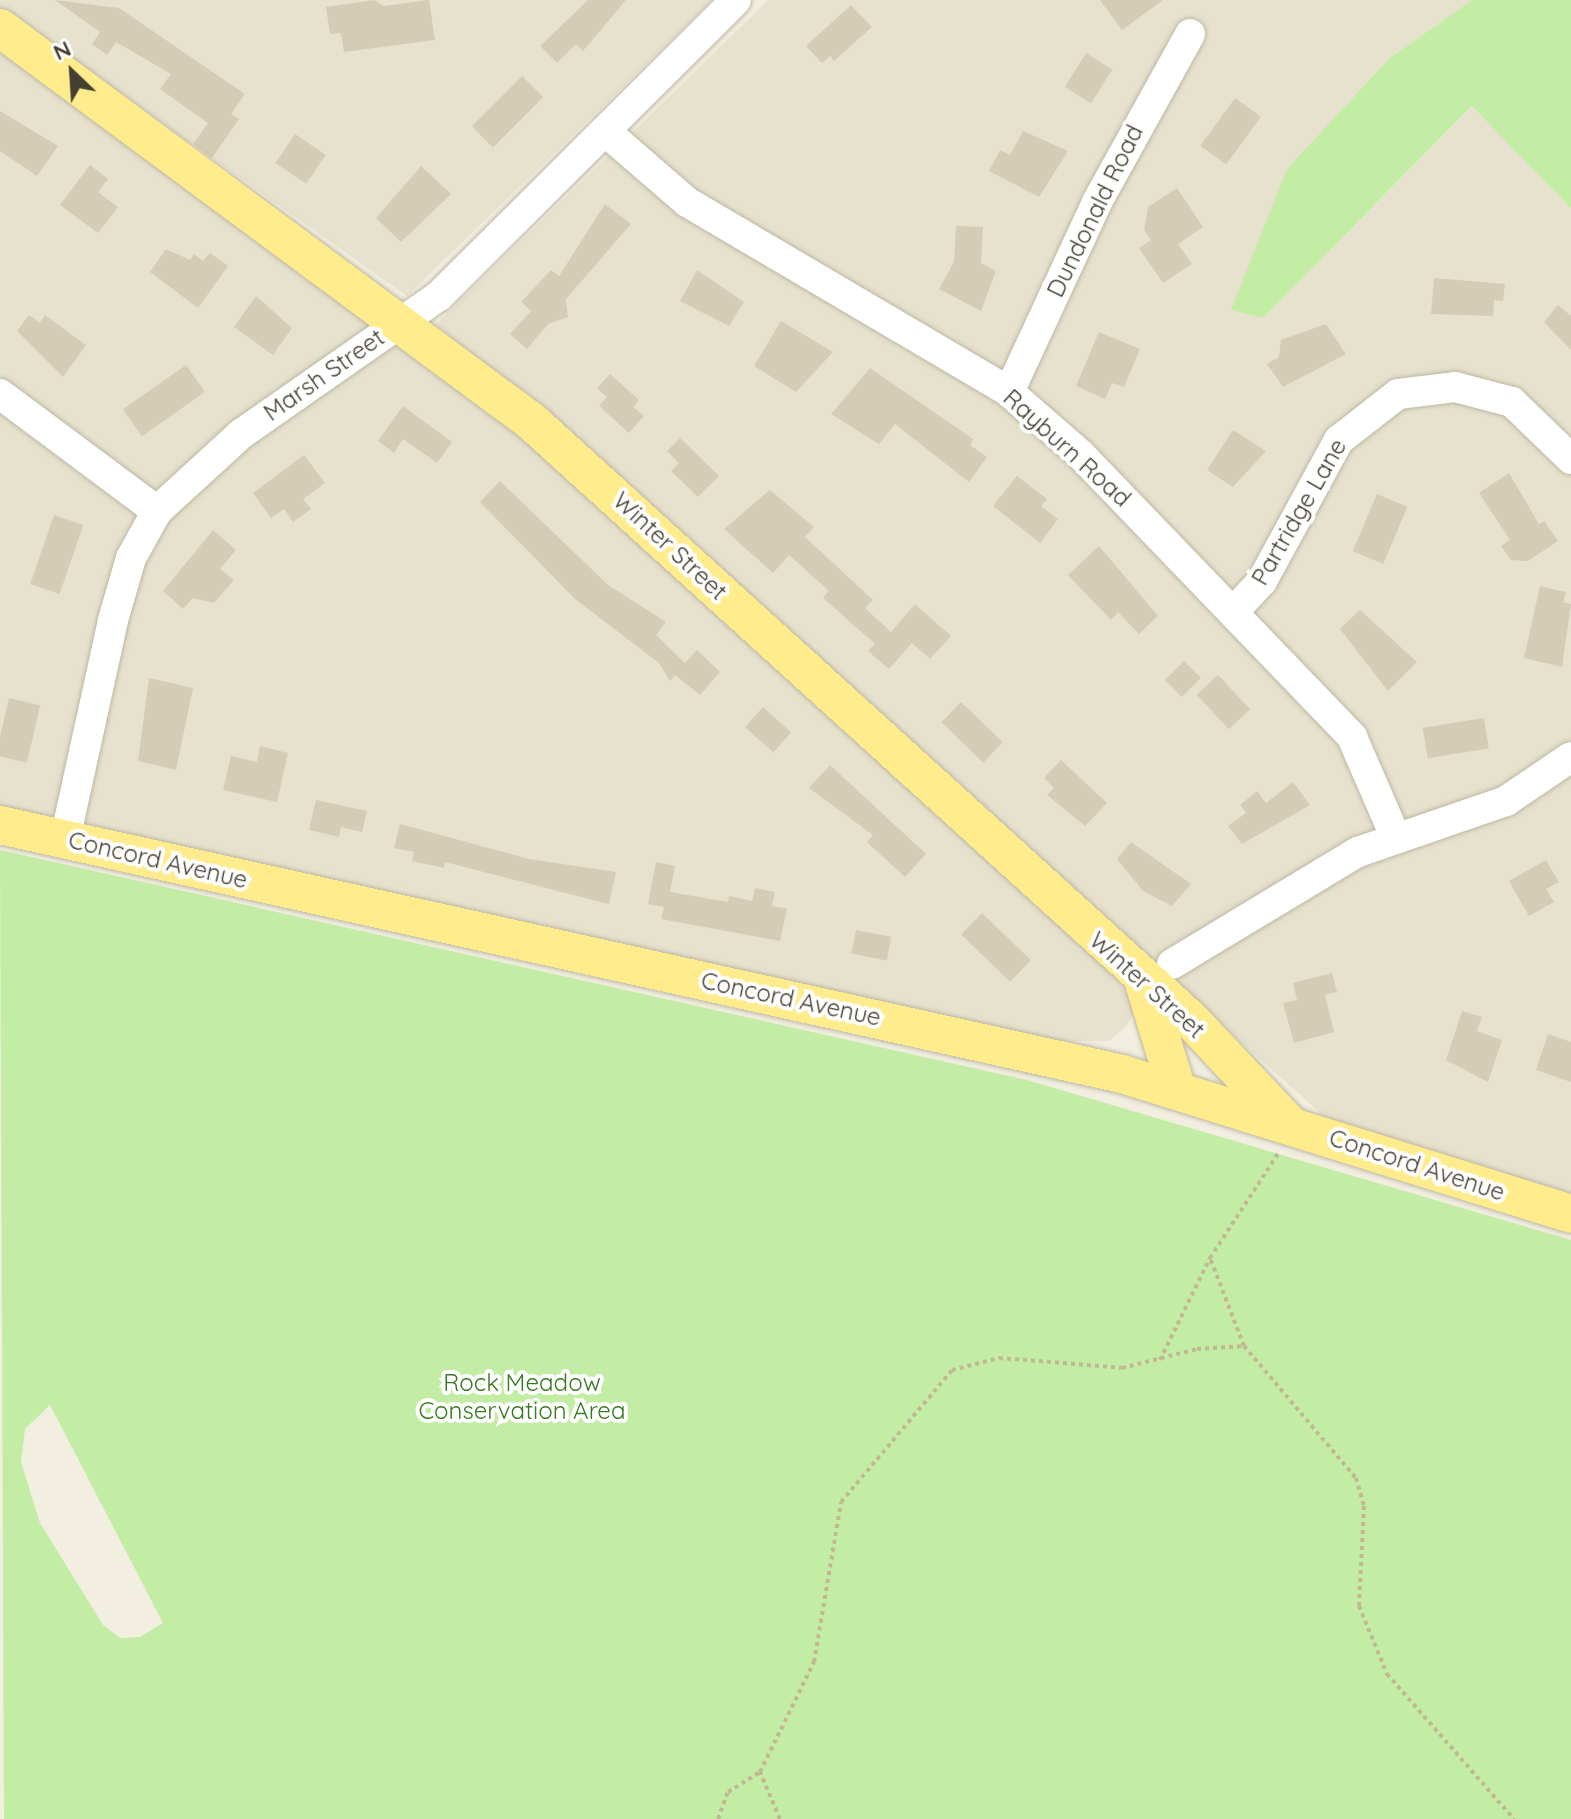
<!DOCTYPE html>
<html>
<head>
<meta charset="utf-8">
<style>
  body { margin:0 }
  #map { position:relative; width:1571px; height:1819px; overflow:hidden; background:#f2efe1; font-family:Quicksand,sans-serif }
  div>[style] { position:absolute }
  .residential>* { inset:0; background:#e7e2ce }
  .green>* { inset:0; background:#c3eca5 }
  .building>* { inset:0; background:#d4ccb5; transform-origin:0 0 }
  .path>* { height:4px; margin-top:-2px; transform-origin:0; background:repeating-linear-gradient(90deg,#c2b793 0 4px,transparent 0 8px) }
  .roads { filter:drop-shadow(0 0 2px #beb8a3) drop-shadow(0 0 2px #beb8a3) }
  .minor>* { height:30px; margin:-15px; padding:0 15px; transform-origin:15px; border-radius:15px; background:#fff }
  .major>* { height:38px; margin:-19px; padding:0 19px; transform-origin:19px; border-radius:19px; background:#ffec8d }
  span { translate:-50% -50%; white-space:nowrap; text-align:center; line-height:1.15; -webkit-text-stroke:8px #fff; paint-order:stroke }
  .street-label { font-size:24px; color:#443f31 }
  .park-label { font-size:24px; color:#387a20 }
  .north { position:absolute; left:32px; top:32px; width:80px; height:80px; -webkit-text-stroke:6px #fff; paint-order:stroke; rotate:335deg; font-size:22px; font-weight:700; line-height:32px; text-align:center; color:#443f31 }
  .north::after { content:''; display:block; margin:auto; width:28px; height:36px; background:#443f31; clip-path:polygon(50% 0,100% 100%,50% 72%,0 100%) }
</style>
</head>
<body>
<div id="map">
  <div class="residential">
    <i style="clip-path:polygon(0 0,712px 0,407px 296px,0 8px)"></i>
    <i style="clip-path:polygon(768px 0,1472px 0,1390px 58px,1263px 318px,1473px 106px,1571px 208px,1571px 1194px,1326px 1118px,436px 324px)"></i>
    <i style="clip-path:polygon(0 42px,463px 383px,1119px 980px,1135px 1011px,1126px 1027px,1109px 1041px,1062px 1041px,0 806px)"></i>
  </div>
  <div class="green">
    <i style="clip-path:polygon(1472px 0,1571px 0,1571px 208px,1472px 106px,1263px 318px,1231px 310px,1287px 169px,1390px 58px)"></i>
    <i style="clip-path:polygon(evenodd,0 850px,1027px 1080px,1571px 1240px,1571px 1819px,4px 1819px,0 850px,50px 1405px,163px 1623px,140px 1637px,120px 1638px,103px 1625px,40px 1523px,21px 1462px,25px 1429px,50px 1405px)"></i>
  </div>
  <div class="building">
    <i style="clip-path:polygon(55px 0,119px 8px,245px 94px,231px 114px,239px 119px,212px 158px,193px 144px,208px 123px,160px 89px,171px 74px,116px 42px,107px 55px,92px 44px,100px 32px)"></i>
    <i style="clip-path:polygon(374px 0,384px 6px,429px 0,435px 40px,344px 52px,341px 33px,330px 34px,326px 7px)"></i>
    <i style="clip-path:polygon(588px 0,626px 0,583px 51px,576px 44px,557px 63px,540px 46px)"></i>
    <i style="clip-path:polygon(1100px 0,1163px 0,1122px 30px)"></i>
    <i style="clip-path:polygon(851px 5px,872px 27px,834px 61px,830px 56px,822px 63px,806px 46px)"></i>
    <i style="left:1086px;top:53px;width:31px;height:40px;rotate:32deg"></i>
    <i style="left:522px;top:76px;width:30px;height:71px;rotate:45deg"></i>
    <i style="left:1235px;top:98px;width:32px;height:59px;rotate:36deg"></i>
    <i style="clip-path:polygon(0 111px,58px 146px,37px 176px,0 151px)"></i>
    <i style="clip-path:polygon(1023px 131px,1068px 151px,1039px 197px,989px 171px,1000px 150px,1010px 155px)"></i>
    <i style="left:295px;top:134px;width:37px;height:35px;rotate:34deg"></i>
    <i style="clip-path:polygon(90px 165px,108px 179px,98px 192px,118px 207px,98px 233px,60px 205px)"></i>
    <i style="clip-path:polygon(421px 166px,451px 194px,401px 242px,376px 218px)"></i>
    <i style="clip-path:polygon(1177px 188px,1203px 227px,1178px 244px,1192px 264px,1163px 283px,1139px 248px,1151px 240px,1144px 230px,1148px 207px)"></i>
    <i style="clip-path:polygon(605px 204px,631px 224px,566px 299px,568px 317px,548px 324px,527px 349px,510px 334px,531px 311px,521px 302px,551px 270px,559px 276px)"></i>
    <i style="clip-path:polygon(956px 226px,983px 227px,981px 263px,996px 271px,981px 311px,939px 289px,954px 262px)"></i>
    <i style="clip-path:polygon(166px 249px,190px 260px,194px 254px,203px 261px,210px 253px,228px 266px,198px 308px,150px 272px)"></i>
    <i style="clip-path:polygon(697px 270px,744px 302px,729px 326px,680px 301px)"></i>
    <i style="clip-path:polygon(1434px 278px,1505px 284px,1503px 301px,1494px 300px,1493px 316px,1431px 314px)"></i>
    <i style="clip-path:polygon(256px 296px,292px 328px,273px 355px,234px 327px)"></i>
    <i style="clip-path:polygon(1558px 305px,1571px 316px,1571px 350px,1544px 322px)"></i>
    <i style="clip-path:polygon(29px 315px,40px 323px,45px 315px,86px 345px,63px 377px,17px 331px)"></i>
    <i style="clip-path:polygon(781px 321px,833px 352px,796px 392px,754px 366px)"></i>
    <i style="clip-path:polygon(1326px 324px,1346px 354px,1283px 387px,1267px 364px,1279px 357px,1281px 340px)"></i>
    <i style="clip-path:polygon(1099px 332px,1140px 349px,1124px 387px,1112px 383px,1105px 399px,1076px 386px)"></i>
    <i style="left:186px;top:365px;width:33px;height:77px;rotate:55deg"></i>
    <i style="clip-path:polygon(870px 368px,973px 439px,970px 445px,987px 457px,969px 482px,895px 424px,879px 444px,831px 414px)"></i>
    <i style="clip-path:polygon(610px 374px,639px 400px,633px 407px,644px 416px,629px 433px,599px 406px,607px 397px,597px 388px)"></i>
    <i style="clip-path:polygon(403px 406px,452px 442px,437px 463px,403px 439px,394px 453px,378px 441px)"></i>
    <i style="clip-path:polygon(1233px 430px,1266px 451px,1233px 487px,1207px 470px)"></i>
    <i style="clip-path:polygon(680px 438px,719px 476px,698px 497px,671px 471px,679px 463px,667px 451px)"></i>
    <i style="clip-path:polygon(304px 455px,325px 483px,303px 499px,311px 509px,293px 522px,284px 509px,271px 518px,253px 493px)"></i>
    <i style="clip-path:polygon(1509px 473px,1539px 524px,1544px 521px,1558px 541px,1528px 561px,1511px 560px,1501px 546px,1510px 540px,1479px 493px)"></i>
    <i style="clip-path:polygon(1017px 476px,1047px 499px,1041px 506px,1058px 519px,1040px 543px,993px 506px)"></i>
    <i style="clip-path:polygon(500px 481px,608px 585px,666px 622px,656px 635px,685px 663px,697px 650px,720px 672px,700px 695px,675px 675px,670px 681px,659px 663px,575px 599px,480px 502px)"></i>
    <i style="clip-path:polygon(770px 490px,814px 527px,805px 537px,873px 600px,865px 608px,891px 632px,915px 604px,951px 636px,930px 659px,912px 643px,889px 669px,868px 651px,875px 644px,823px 598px,829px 591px,789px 555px,773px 573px,724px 529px)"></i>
    <i style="left:1377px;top:494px;width:33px;height:62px;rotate:23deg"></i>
    <i style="left:54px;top:515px;width:31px;height:73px;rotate:19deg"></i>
    <i style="clip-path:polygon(213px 530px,236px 550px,220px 569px,234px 580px,214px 603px,193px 598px,183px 609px,163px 591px)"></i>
    <i style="clip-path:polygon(1099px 546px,1158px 616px,1139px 634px,1118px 612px,1111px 620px,1068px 575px)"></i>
    <i style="clip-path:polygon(1540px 586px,1566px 592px,1563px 602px,1571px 604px,1562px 667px,1524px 658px)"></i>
    <i style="clip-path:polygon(1360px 610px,1417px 662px,1388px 691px,1340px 629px)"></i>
    <i style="left:1184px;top:661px;width:24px;height:27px;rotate:45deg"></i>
    <i style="left:1218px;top:675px;width:47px;height:29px;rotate:47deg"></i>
    <i style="clip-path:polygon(149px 678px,193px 688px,176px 770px,138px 761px)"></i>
    <i style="left:9px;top:698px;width:32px;height:59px;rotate:13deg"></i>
    <i style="left:961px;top:702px;width:58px;height:28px;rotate:44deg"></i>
    <i style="left:763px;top:707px;width:38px;height:27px;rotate:42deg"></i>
    <i style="left:1484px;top:718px;width:31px;height:62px;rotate:81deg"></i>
    <i style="clip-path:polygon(260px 746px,288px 753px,277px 802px,223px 790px,231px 756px,257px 762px)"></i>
    <i style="clip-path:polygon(1061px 760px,1107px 803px,1085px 826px,1047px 795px,1054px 788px,1044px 778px)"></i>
    <i style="clip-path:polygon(830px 765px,926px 854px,905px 877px,867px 842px,873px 835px,809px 788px)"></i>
    <i style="clip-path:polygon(1293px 782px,1310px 805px,1242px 844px,1228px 826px,1246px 813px,1240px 805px,1257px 791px,1266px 803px)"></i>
    <i style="clip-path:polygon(316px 800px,367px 811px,362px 832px,341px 827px,339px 837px,309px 830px)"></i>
    <i style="clip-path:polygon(400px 824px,529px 859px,616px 872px,609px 904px,445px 862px,444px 868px,412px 861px,414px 852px,394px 848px)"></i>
    <i style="clip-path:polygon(1131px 842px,1191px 884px,1172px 906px,1143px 891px,1117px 859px)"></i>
    <i style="clip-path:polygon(1546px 860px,1559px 882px,1546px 889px,1554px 902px,1529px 916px,1509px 881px)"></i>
    <i style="clip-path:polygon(656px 862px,675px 866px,670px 892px,728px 902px,729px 896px,752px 901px,755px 888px,775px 892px,772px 906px,787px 909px,780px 941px,661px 919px,664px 907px,648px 904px)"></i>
    <i style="left:982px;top:913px;width:68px;height:30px;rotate:44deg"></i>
    <i style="left:856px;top:930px;width:36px;height:24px;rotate:11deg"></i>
    <i style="clip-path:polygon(1332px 973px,1337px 992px,1325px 995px,1334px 1032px,1294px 1043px,1283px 1003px,1297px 1000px,1293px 983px)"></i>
    <i style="clip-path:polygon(1462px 1011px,1482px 1017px,1477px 1031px,1502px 1040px,1488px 1082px,1446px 1060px)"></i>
    <i style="clip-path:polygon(1548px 1034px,1571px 1042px,1571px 1082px,1536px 1070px)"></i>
  </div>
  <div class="path">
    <i style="left:1244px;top:1346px;width:94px;rotate:-111.1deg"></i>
    <i style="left:1210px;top:1258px;width:126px;rotate:-56.9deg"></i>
    <i style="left:1160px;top:1360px;width:114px;rotate:-63.9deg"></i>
    <i style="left:718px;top:1819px;width:29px;rotate:-70deg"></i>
    <i style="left:728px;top:1792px;width:38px;rotate:-32deg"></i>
    <i style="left:780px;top:1819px;width:51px;rotate:-113.1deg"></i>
    <i style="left:760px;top:1772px;width:123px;rotate:-63.9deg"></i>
    <i style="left:814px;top:1662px;width:162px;rotate:-80.4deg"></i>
    <i style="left:841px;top:1502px;width:172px;rotate:-49.9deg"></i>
    <i style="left:952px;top:1370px;width:49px;rotate:-14.3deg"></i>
    <i style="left:999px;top:1358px;width:123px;rotate:4.6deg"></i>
    <i style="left:1122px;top:1368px;width:77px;rotate:-14.2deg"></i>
    <i style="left:1197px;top:1349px;width:47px;rotate:-3.7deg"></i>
    <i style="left:1244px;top:1346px;width:173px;rotate:49.7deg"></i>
    <i style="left:1356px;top:1478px;width:29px;rotate:74deg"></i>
    <i style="left:1364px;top:1506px;width:100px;rotate:92.9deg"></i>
    <i style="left:1359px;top:1606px;width:74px;rotate:67.6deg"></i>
    <i style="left:1387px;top:1674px;width:193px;rotate:48.8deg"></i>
  </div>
  <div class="roads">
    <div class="minor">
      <i style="left:605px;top:131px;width:108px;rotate:40.9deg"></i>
      <i style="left:687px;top:202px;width:374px;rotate:30.5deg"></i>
      <i style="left:1009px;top:392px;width:94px;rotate:41.1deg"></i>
      <i style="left:1080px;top:454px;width:393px;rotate:46.1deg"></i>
      <i style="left:1352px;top:737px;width:108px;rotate:66.5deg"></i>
      <i style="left:1009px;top:392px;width:209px;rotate:-65.1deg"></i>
      <i style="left:1097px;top:202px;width:192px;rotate:-61deg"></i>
      <i style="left:0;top:394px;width:196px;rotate:36.7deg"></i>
      <i style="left:1235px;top:610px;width:40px;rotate:-47deg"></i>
      <i style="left:1262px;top:581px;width:161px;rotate:-61.4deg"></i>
      <i style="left:1339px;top:440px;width:75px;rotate:-37.9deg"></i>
      <i style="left:1398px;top:394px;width:57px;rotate:-7deg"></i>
      <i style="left:1455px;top:387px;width:59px;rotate:14.7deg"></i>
      <i style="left:1512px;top:402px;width:82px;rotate:44deg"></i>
      <i style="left:65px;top:839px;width:224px;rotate:-77.6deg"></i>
      <i style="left:113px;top:620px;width:65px;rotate:-73.8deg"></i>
      <i style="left:131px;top:558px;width:54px;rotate:-61deg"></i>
      <i style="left:157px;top:511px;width:114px;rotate:-42.5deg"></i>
      <i style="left:241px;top:434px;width:241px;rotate:-34.9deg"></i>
      <i style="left:439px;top:296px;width:419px;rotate:-44.9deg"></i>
      <i style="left:1172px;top:964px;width:217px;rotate:-31.1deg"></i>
      <i style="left:1358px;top:852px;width:157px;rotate:-19deg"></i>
      <i style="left:1506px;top:801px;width:78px;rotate:-34.1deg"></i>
    </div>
    <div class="major">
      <i style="left:0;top:28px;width:661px;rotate:36.51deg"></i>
      <i style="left:531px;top:421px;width:891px;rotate:42.23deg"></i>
      <i style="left:1191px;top:1020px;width:143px;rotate:46.7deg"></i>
      <i style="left:0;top:825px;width:1149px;rotate:12.51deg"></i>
      <i style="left:1122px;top:1074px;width:470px;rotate:17.3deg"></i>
      <i style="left:1144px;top:983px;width:112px;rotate:72.9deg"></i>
    </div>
  </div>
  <div class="street-label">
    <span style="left:1095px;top:211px;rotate:-64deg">Dundonald Road</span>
    <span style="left:324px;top:375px;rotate:-35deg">Marsh Street</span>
    <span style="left:1067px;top:448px;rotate:42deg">Rayburn Road</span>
    <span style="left:1299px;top:512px;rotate:-60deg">Partridge Lane</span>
    <span style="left:670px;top:546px;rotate:43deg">Winter Street</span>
    <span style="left:158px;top:860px;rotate:13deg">Concord Avenue</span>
    <span style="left:1147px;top:985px;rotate:42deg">Winter Street</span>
    <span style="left:791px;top:999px;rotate:12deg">Concord Avenue</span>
    <span style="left:1417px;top:1165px;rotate:18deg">Concord Avenue</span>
  </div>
  <div class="park-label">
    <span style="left:522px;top:1397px">Rock Meadow<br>Conservation Area</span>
  </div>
  <div class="north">N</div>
</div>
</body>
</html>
